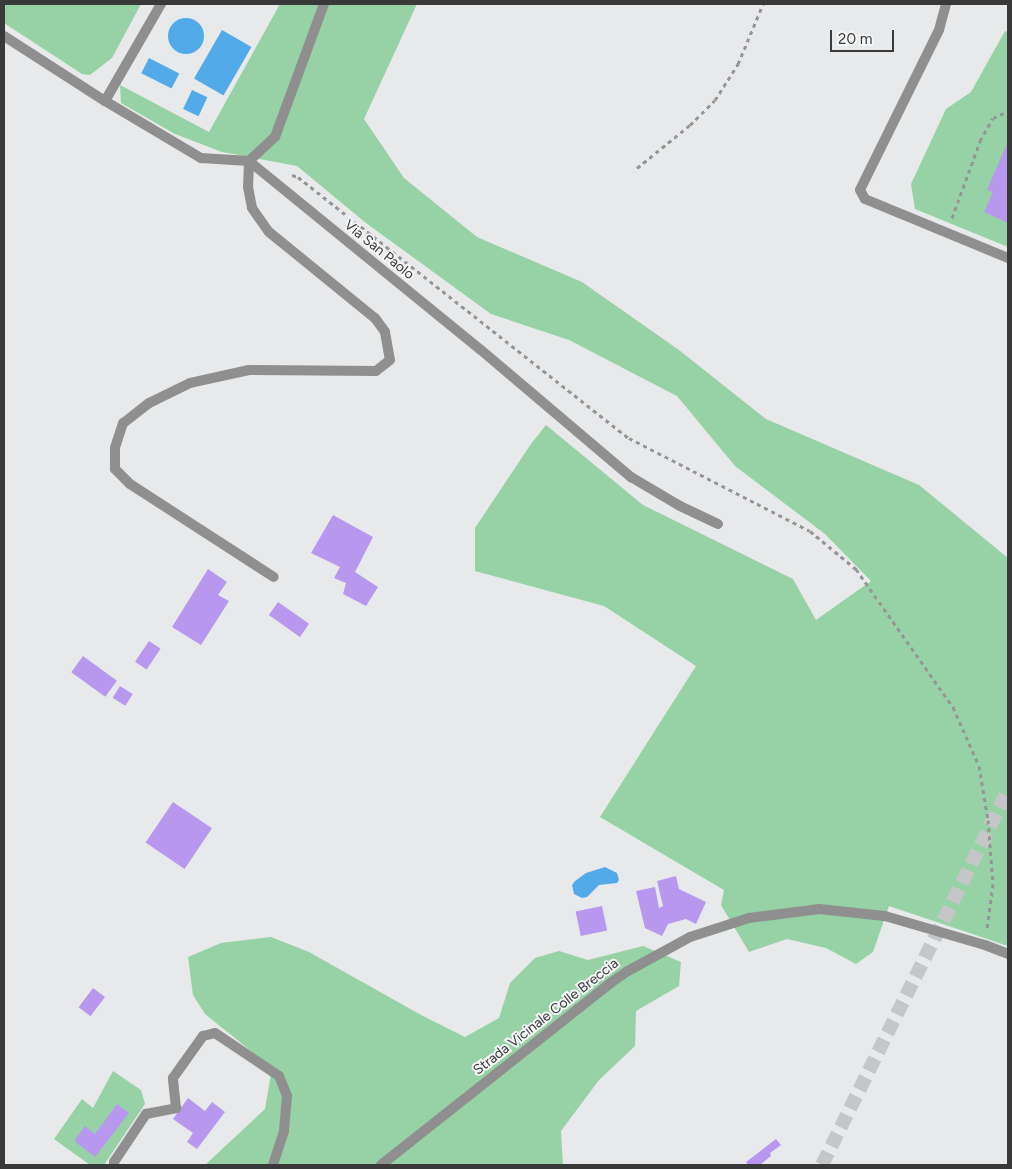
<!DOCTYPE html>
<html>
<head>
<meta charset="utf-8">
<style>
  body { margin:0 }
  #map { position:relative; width:1012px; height:1169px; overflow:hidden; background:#e8e9ea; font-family:Figtree,sans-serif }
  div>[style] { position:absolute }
  .green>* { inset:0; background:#96d2a5 }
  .water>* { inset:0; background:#53aae9; transform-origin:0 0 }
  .round { border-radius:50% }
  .building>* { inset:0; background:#b898ee; transform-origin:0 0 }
  .trunk-tunnel>* { height:14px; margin-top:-7px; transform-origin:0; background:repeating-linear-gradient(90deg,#c5c6c7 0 14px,transparent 0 21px) }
  .path>* { height:3px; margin-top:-1.5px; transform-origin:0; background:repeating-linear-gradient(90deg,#959596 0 4px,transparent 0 8px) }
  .service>* { height:10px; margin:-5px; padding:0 5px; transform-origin:5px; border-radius:5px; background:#8f8f8f }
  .minor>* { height:10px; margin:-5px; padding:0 5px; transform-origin:5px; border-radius:5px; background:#8f8f8f }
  span { translate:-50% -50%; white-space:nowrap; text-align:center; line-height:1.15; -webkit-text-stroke:4px #f5f6f7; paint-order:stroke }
  .street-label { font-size:14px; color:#39393a }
  .frame { position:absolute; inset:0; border:5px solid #39393a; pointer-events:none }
  .scale { position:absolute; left:830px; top:30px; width:64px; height:22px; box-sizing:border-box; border:2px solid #39393a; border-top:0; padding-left:6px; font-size:15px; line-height:18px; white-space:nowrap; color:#39393a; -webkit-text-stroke:4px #f5f6f7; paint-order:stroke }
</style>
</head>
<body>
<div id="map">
  <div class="green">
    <i style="clip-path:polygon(4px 4px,141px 4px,112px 58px,90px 75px,82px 74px,4px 23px)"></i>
    <i style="clip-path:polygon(280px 4px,417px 4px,364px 119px,404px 178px,477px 237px,582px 282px,679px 350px,766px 419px,919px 485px,1008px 558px,1008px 946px,889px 906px,873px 952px,856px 964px,826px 948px,787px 939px,749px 952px,721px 905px,724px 890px,600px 817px,696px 666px,604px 606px,475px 571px,475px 528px,531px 444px,546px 425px,643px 505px,793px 579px,816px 620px,871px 581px,825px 534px,735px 466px,677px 396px,569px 340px,491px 314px,366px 223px,297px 166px,222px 152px,175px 134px,121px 103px,120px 85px,209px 132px)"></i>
    <i style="clip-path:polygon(1005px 31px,1008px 32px,1008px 247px,915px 209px,911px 184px,946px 109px,971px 92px)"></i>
    <i style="clip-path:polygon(271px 937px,309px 952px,421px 1015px,465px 1037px,499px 1018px,510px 983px,535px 958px,559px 951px,588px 960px,643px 946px,681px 962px,679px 986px,636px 1011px,635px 1046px,599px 1080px,561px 1131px,563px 1165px,205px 1165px,265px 1109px,272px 1068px,205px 1014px,193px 995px,188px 957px,221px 943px)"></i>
    <i style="clip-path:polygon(113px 1071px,141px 1090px,145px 1104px,104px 1165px,90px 1165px,54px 1139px,82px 1099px,93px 1108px)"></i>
  </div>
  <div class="water">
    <i class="round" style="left:168px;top:18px;width:36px;height:36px"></i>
    <i style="left:222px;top:30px;width:34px;height:56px;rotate:30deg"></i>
    <i style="left:149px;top:58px;width:34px;height:17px;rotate:27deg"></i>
    <i style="left:192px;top:90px;width:17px;height:21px;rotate:25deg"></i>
    <i style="clip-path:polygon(605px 867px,617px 873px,619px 880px,617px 883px,599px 885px,587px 897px,582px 898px,574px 894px,572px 885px,575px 881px,586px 873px)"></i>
  </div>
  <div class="building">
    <i style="clip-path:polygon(1008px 141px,1008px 223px,984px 212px,993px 192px,987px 190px)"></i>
    <i style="clip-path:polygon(333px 515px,373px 537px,355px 572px,378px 587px,366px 606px,343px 594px,346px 583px,334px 578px,340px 567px,311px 553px)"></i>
    <i style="clip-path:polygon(208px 569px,227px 582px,218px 595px,229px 601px,201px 645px,172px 627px)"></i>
    <i style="left:278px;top:602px;width:38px;height:16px;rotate:35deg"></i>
    <i style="left:149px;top:641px;width:14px;height:25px;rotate:34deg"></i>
    <i style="left:83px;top:656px;width:42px;height:20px;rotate:36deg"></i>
    <i style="left:120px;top:686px;width:15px;height:14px;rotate:32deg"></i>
    <i style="left:173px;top:802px;width:47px;height:49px;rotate:34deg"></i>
    <i style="clip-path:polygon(676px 876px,679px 889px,706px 902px,696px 924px,686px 919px,668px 924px,662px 936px,645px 928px,636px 891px,655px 887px,659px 908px,663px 906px,657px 881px)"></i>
    <i style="left:602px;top:906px;width:25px;height:27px;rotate:78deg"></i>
    <i style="left:93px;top:988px;width:15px;height:24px;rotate:37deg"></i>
    <i style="clip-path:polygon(188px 1098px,205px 1111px,212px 1102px,225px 1112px,197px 1149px,187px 1142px,193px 1133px,173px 1119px)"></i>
    <i style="clip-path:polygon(117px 1104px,129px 1113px,95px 1157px,74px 1141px,85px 1126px,95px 1134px)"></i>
    <i style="clip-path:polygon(776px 1139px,781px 1145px,770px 1153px,771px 1156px,760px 1165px,748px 1165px,746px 1162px)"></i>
  </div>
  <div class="trunk-tunnel">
    <i style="left:822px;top:1165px;width:419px;rotate:-63.6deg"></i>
  </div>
  <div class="path">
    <i style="left:637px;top:168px;width:68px;rotate:-39.1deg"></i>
    <i style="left:690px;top:125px;width:35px;rotate:-45deg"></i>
    <i style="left:715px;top:100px;width:43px;rotate:-57.4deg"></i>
    <i style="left:738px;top:64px;width:65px;rotate:-67.4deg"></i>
    <i style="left:292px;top:175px;width:6px;rotate:18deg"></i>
    <i style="left:298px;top:177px;width:422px;rotate:38.3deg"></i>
    <i style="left:629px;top:438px;width:203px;rotate:27.2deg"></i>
    <i style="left:810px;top:531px;width:60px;rotate:39.6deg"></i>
    <i style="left:856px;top:569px;width:169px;rotate:54.9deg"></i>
    <i style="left:953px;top:707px;width:64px;rotate:66.2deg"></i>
    <i style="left:979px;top:766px;width:55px;rotate:80.5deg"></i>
    <i style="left:988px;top:820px;width:64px;rotate:85.5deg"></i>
    <i style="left:993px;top:884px;width:45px;rotate:97.6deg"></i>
    <i style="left:952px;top:218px;width:82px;rotate:-70deg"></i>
    <i style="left:980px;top:141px;width:26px;rotate:-61deg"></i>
    <i style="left:993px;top:118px;width:17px;rotate:-25deg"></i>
  </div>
  <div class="service">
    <i style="left:946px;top:4px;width:27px;rotate:105deg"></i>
    <i style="left:939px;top:30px;width:178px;rotate:116.3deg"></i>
    <i style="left:860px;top:190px;width:10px;rotate:61deg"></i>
    <i style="left:865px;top:199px;width:155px;rotate:22.4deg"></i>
    <i style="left:105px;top:101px;width:112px;rotate:-60deg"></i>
    <i style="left:249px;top:161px;width:26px;rotate:92deg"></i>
    <i style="left:248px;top:187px;width:21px;rotate:79deg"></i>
    <i style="left:252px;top:208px;width:29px;rotate:55deg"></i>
    <i style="left:269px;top:232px;width:136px;rotate:39.1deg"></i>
    <i style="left:375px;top:318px;width:17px;rotate:54deg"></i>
    <i style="left:385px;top:332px;width:28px;rotate:80deg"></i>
    <i style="left:390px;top:360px;width:18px;rotate:142deg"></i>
    <i style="left:376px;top:371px;width:127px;rotate:-179.5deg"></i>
    <i style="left:249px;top:370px;width:60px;rotate:167.6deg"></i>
    <i style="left:190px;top:383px;width:46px;rotate:154deg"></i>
    <i style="left:149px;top:403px;width:33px;rotate:142deg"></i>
    <i style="left:123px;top:423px;width:26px;rotate:108deg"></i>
    <i style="left:115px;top:448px;width:21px;rotate:90deg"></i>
    <i style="left:115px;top:469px;width:21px;rotate:45deg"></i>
    <i style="left:130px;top:484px;width:171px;rotate:32.9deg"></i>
    <i style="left:114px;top:1165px;width:3px;rotate:-90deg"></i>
    <i style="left:114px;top:1162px;width:58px;rotate:-56.3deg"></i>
    <i style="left:146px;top:1114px;width:31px;rotate:-11deg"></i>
    <i style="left:176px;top:1108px;width:30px;rotate:-96deg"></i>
    <i style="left:173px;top:1078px;width:52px;rotate:-54.5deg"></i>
    <i style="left:203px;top:1036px;width:12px;rotate:-14deg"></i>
    <i style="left:215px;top:1033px;width:77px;rotate:33.9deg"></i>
    <i style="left:279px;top:1076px;width:22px;rotate:68deg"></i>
    <i style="left:287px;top:1096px;width:35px;rotate:95deg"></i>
    <i style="left:284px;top:1131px;width:36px;rotate:108deg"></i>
  </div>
  <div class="minor">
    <i style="left:4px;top:36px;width:120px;rotate:32.8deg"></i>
    <i style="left:105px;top:101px;width:112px;rotate:30.7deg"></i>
    <i style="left:201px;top:158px;width:48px;rotate:3.6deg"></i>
    <i style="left:249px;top:161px;width:299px;rotate:39.2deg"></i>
    <i style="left:481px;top:350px;width:197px;rotate:40.3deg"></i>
    <i style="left:631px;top:477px;width:57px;rotate:30.6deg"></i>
    <i style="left:680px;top:506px;width:42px;rotate:25.3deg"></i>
    <i style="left:249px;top:161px;width:35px;rotate:-43deg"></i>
    <i style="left:275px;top:137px;width:142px;rotate:-69.8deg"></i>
    <i style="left:381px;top:1165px;width:295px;rotate:-38.4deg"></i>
    <i style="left:612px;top:982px;width:19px;rotate:-35deg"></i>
    <i style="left:628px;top:971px;width:71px;rotate:-28.7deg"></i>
    <i style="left:690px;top:937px;width:62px;rotate:-17.9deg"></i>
    <i style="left:749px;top:918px;width:71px;rotate:-7.3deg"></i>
    <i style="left:819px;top:909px;width:66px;rotate:6.1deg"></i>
    <i style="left:885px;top:916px;width:104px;rotate:16.2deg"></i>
    <i style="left:985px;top:945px;width:25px;rotate:21deg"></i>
  </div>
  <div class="street-label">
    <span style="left:379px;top:250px;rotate:39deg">Via San Paolo</span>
    <span style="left:546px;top:1017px;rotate:-38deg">Strada Vicinale Colle Breccia</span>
  </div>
  <div class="frame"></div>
  <div class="scale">20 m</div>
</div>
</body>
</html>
